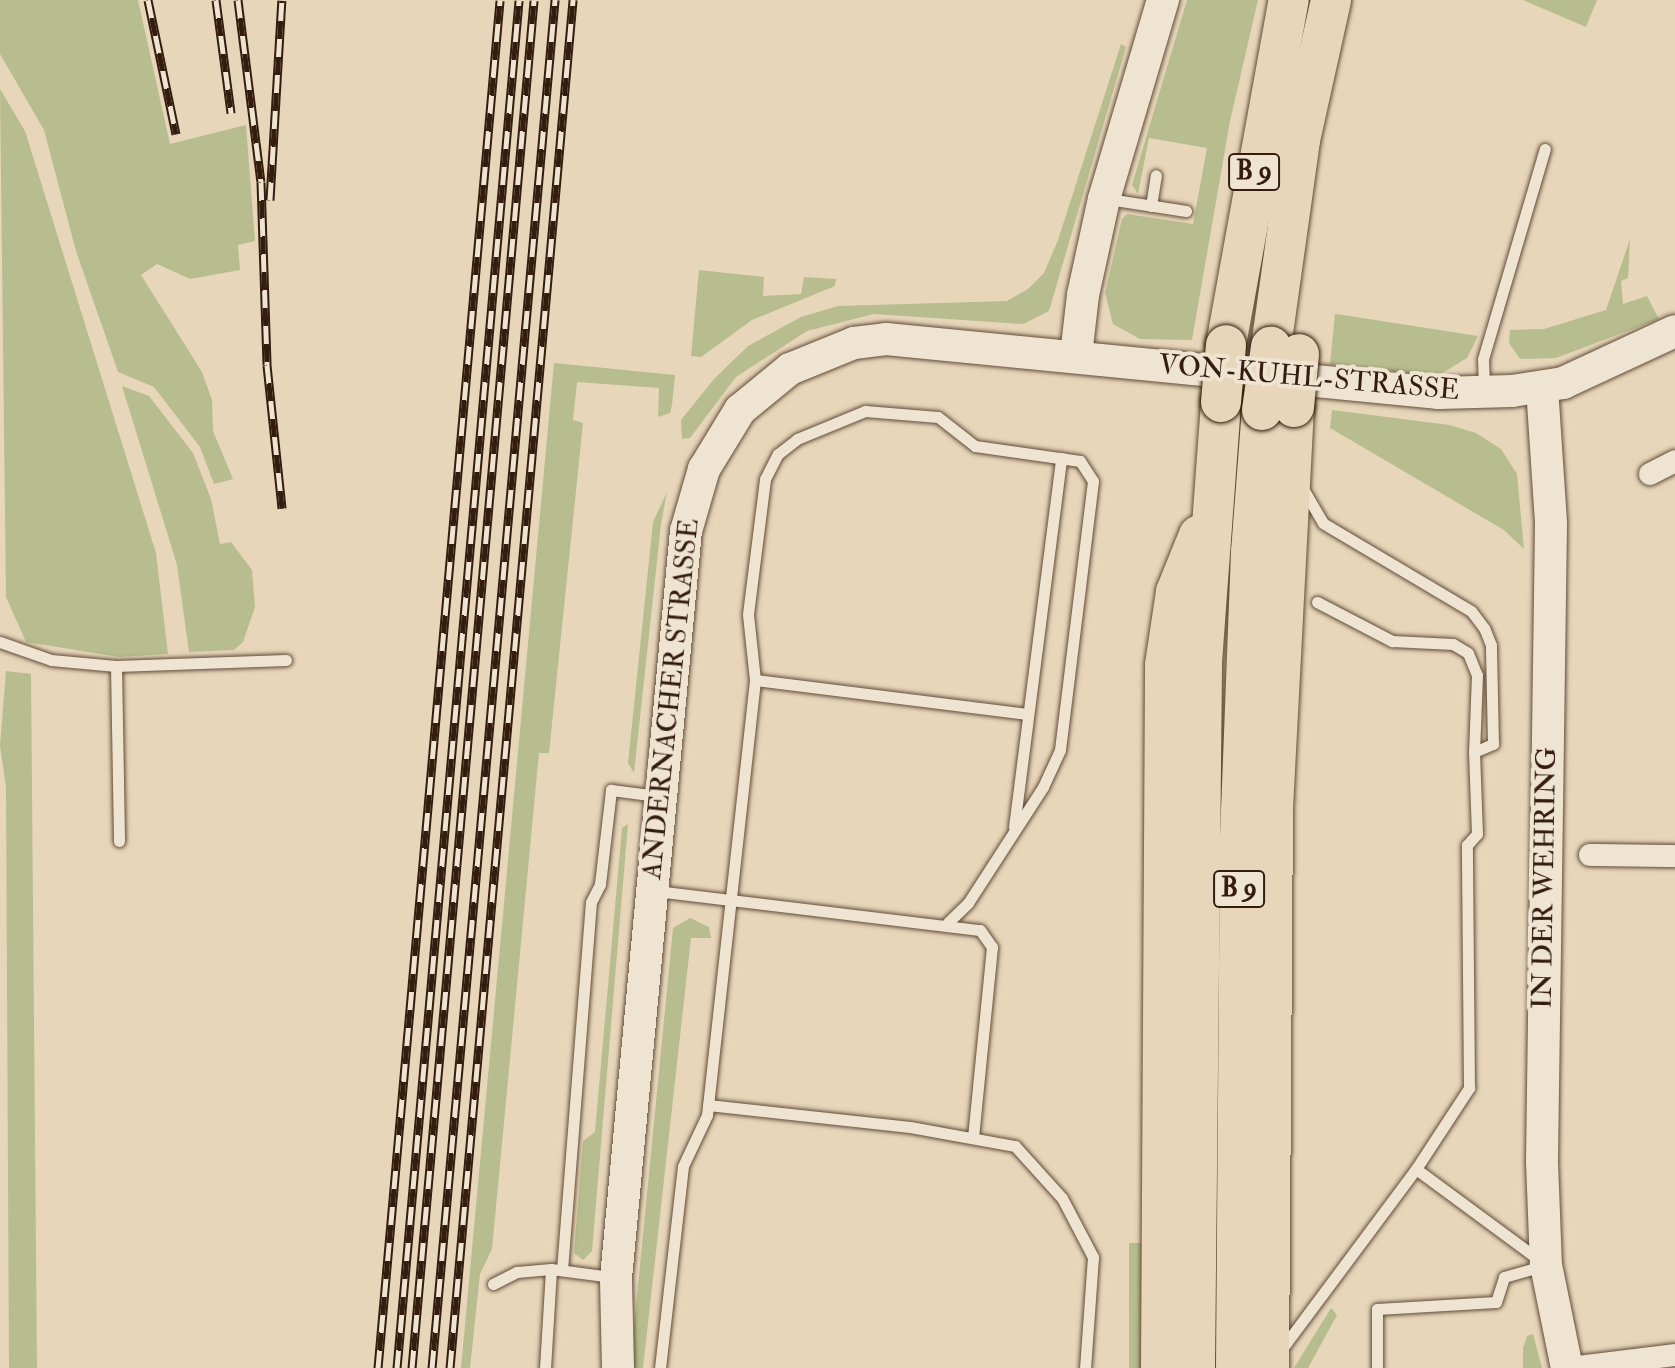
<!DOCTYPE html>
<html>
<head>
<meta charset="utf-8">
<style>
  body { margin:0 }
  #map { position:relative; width:1675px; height:1368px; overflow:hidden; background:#e7d6b9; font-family:"IM FELL Double Pica",serif }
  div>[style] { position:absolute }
  .green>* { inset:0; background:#b7bd8e; transform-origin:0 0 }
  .roads { filter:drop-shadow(0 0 2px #614b39) drop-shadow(0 0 2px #614b39) }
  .lane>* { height:11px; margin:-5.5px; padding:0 5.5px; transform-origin:5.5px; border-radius:5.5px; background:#efe4d2 }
  .street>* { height:22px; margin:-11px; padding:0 11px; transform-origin:11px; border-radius:11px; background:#efe4d2 }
  .secondary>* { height:32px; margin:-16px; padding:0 16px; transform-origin:16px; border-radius:16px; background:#efe4d2 }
  .highway>* { height:40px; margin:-20px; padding:0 20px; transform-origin:20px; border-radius:20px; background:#e7d6b9 }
  .rail>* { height:9px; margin-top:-4.5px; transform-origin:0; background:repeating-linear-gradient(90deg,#efe4d2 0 18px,#341d0e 0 36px); box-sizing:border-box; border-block:2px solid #341d0e }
  .bridges { filter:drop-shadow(0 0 2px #341d0e) drop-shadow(0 0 2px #341d0e) }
  .highway-bridge>* { height:40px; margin:-20px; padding:0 20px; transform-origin:20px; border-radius:20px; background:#e7d6b9 }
  span { translate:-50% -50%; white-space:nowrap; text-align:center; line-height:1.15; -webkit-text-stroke:8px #efe4d2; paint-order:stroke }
  .shield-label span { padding:2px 6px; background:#efe4d2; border:2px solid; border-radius:6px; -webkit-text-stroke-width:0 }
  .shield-label { font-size:26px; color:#341d0e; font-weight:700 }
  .street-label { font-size:28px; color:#341d0e }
</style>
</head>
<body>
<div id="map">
  <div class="green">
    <i style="clip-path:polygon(0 0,138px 0,170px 144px,246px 125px,255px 241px,238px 245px,240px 270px,190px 279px,157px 264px,141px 275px,202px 372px,212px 400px,213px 431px,233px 479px,214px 484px,200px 447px,154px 387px,118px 372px,76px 251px,44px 130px,0 54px)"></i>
    <i style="clip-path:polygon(1187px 0,1258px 0,1230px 121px,1192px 340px,1140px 339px,1113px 324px,1105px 293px,1122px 219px,1127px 214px,1193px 224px,1207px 148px,1149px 138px,1138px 194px,1132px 185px)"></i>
    <i style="clip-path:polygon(1523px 0,1597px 0,1586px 27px)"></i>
    <i style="clip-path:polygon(1121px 44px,1126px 47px,1049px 311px,1023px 324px,874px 314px,807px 331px,736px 377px,690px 438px,682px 439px,681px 420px,714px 379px,748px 346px,801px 317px,838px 306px,1007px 301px,1028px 289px,1044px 273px,1058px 240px)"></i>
    <i style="clip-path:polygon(0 89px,25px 131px,156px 553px,168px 654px,119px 657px,26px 642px,6px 597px)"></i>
    <i style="clip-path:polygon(1630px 239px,1628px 278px,1621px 281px,1623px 304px,1647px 296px,1659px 319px,1556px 358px,1520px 359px,1509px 343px,1510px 330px,1544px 329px,1606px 310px)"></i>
    <i style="clip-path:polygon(699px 270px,764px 277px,763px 296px,801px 294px,804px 277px,836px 279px,835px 286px,752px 320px,701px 357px,691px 356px)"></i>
    <i style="clip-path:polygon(1335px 314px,1343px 315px,1478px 336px,1467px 358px,1439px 375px,1330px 364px)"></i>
    <i style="clip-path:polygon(554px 363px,675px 375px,672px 405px,670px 413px,658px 417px,659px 388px,577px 382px,573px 420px,583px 423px,549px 753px,539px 753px,492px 1249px,480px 1274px,470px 1368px,461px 1368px)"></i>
    <i style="clip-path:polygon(122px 386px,149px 396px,193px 453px,211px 499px,220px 544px,231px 542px,252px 570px,255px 607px,243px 642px,234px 650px,189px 652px,177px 565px)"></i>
    <i style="clip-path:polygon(1332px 410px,1449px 425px,1476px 433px,1501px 449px,1517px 474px,1524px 549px,1504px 530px,1330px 428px)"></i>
    <i style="clip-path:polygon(667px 492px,661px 524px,634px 773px,628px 763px,653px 522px)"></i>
    <i style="clip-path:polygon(6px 671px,31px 674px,37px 1368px,9px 1368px,6px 787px,0 746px)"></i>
    <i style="clip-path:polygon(628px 824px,592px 1251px,583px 1260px,574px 1253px,583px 1141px,595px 1132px,622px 828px)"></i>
    <i style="clip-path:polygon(690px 918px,709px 927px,711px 938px,691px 938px,643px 1368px,630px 1368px,673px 928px)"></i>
    <i style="left:1129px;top:1243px;width:16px;height:125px"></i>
    <i style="clip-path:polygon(1331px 1308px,1337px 1315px,1308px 1368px,1294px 1368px)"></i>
    <i style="clip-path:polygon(1533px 1334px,1542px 1368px,1523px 1368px,1523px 1348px,1527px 1336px)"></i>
  </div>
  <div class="roads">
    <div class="lane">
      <i style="left:1108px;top:199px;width:79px;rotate:8.7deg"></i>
      <i style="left:1151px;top:206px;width:31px;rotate:-81deg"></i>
      <i style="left:1484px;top:387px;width:28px;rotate:-92deg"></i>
      <i style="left:1483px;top:359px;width:219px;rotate:-73.6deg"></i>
      <i style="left:1317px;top:602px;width:85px;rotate:27.5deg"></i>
      <i style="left:1392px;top:641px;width:61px;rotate:2.8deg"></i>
      <i style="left:1453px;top:644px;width:17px;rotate:31deg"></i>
      <i style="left:1468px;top:653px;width:24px;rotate:68deg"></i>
      <i style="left:1477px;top:675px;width:77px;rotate:92.2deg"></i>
      <i style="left:0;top:642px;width:54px;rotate:19.4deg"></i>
      <i style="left:51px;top:660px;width:65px;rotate:5.3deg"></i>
      <i style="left:116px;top:666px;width:170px;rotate:-2deg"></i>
      <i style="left:116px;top:666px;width:175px;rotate:89deg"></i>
      <i style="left:755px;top:680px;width:275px;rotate:7.1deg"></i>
      <i style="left:1014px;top:827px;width:372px;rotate:-82.7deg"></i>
      <i style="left:656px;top:891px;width:326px;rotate:6.9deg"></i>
      <i style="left:980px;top:930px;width:21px;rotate:55deg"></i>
      <i style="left:992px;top:947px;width:190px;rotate:95.7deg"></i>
      <i style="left:708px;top:1105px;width:203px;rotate:6.2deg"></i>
      <i style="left:910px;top:1127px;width:107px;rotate:10.3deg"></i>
      <i style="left:1015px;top:1146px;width:70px;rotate:47.9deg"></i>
      <i style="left:1062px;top:1198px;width:67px;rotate:62.3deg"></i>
      <i style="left:1093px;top:1257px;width:111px;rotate:94.1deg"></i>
      <i style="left:1416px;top:1169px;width:155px;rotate:36.4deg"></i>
      <i style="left:562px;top:1270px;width:369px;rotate:-85.5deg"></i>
      <i style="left:591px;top:902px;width:20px;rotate:-63deg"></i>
      <i style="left:600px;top:884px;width:95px;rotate:-83.3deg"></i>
      <i style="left:611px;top:790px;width:47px;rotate:7.3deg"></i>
      <i style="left:493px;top:1284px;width:27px;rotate:-27deg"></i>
      <i style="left:517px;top:1272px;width:34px;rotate:-5deg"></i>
      <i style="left:551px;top:1269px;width:62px;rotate:7.5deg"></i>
      <i style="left:1281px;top:1350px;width:226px;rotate:-53.3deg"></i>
      <i style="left:1416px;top:1169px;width:97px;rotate:-56.8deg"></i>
      <i style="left:1469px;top:1088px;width:243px;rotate:-90.5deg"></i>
      <i style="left:1467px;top:845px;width:15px;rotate:-48deg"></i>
      <i style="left:1477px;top:834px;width:82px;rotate:-92.1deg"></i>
      <i style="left:1474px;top:752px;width:21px;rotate:-23deg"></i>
      <i style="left:1493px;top:744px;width:99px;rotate:-91.2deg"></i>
      <i style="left:1491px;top:645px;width:18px;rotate:-112deg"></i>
      <i style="left:1484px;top:628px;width:21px;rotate:-127deg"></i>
      <i style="left:1471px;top:611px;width:172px;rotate:-149.3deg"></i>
      <i style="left:1323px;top:523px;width:42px;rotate:-120.3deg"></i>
      <i style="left:545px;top:1368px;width:99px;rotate:-86.5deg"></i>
      <i style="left:660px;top:1368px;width:203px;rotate:-83.5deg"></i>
      <i style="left:683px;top:1166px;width:56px;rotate:-64.8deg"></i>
      <i style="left:707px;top:1115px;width:438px;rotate:-83.7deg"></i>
      <i style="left:755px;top:680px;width:66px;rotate:-96.1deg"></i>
      <i style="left:748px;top:614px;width:136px;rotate:-82.8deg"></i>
      <i style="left:765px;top:479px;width:28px;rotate:-63deg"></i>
      <i style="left:778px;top:454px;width:24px;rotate:-38deg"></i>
      <i style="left:797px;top:439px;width:74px;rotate:-22.4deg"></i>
      <i style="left:865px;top:411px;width:73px;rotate:4.7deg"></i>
      <i style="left:938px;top:417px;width:47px;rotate:38.1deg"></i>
      <i style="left:975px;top:446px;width:106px;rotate:8.1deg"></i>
      <i style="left:1080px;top:461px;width:24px;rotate:57deg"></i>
      <i style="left:1093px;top:481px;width:271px;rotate:97deg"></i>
      <i style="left:1060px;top:750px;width:41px;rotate:114.7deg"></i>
      <i style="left:1043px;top:787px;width:138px;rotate:122.9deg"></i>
      <i style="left:968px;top:903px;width:28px;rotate:136deg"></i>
      <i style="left:1377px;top:1368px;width:59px;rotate:-90deg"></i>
      <i style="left:1377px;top:1309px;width:119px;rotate:-3.4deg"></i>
      <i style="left:1496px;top:1302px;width:26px;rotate:-72deg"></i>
      <i style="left:1504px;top:1277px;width:40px;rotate:-16deg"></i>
    </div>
    <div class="street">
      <i style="left:1650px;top:474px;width:28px;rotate:-27deg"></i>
      <i style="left:1590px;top:855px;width:85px;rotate:0.7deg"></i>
      <i style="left:1569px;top:1368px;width:107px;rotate:-7deg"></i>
    </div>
    <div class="secondary">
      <i style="left:1076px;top:355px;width:60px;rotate:-83.3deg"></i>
      <i style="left:1083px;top:295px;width:98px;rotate:-77.7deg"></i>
      <i style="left:1104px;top:199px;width:208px;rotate:-73.5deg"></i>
      <i style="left:1542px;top:387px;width:137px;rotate:86.2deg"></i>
      <i style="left:1551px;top:524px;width:638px;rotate:90.81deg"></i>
      <i style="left:1542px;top:1162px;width:103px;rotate:87.8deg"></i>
      <i style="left:1546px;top:1265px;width:105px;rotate:78.5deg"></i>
      <i style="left:618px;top:1368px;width:90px;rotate:-91.3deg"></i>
      <i style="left:616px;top:1278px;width:750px;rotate:-84.65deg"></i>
      <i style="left:686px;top:531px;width:65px;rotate:-73.8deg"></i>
      <i style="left:704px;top:469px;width:69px;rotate:-58.6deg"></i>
      <i style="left:740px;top:410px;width:65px;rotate:-39.4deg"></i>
      <i style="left:790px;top:369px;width:69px;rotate:-22.1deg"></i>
      <i style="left:854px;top:343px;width:32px;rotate:-7deg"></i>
      <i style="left:886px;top:339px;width:556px;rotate:5.58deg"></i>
      <i style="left:1439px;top:393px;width:73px;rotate:-1.6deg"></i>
      <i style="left:1512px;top:391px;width:52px;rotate:-8.9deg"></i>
      <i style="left:1563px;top:383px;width:123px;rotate:-24.9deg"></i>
    </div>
    <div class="highway">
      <i style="left:1226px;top:345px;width:351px;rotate:-79.7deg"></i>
      <i style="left:1271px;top:347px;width:209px;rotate:-82deg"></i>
      <i style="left:1300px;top:140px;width:143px;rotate:-77.5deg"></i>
      <i style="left:1161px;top:1368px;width:703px;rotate:-89.67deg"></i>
      <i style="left:1165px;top:665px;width:74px;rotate:-81.4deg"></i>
      <i style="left:1176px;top:592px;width:61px;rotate:-68deg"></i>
      <i style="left:1195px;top:1368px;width:706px;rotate:-89.43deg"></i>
      <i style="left:1202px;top:662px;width:261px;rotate:-85.8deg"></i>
      <i style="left:1236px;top:1368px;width:530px;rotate:-89.57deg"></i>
      <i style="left:1240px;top:838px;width:286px;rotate:-87.8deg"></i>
      <i style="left:1251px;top:552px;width:142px;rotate:-85.6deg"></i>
      <i style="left:1269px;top:1368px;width:560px;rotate:-89.59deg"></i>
      <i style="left:1273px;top:808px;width:402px;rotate:-87deg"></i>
    </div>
  </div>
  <div class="rail">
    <i style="left:148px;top:0;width:137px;rotate:78.2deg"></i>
    <i style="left:216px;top:0;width:114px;rotate:82.4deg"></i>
    <i style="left:238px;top:0;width:183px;rotate:82.8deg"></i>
    <i style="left:261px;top:182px;width:183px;rotate:88.1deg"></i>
    <i style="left:267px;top:365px;width:144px;rotate:84deg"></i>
    <i style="left:270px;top:200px;width:200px;rotate:-86.6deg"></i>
    <i style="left:378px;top:1368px;width:1373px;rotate:-84.9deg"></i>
    <i style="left:397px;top:1368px;width:1373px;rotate:-84.9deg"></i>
    <i style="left:412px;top:1368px;width:1373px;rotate:-84.9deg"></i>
    <i style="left:432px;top:1368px;width:1374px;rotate:-84.86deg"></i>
    <i style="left:450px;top:1368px;width:1374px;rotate:-84.86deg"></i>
  </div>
  <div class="bridges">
    <div class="highway-bridge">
      <i style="left:1221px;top:402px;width:57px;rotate:-85deg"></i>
      <i style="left:1294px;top:407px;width:53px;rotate:-84.6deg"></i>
      <i style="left:1262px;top:410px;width:64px;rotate:-81.9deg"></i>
    </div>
  </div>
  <div class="shield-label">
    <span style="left:1254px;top:172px">B 9</span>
    <span style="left:1239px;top:889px">B 9</span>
  </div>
  <div class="street-label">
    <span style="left:1309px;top:378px;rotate:5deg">VON-KUHL-STRASSE</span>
    <span style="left:671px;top:699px;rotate:-84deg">ANDERNACHER STRASSE</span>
    <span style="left:1545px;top:878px;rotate:-89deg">IN DER WEHRING</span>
  </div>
</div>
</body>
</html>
